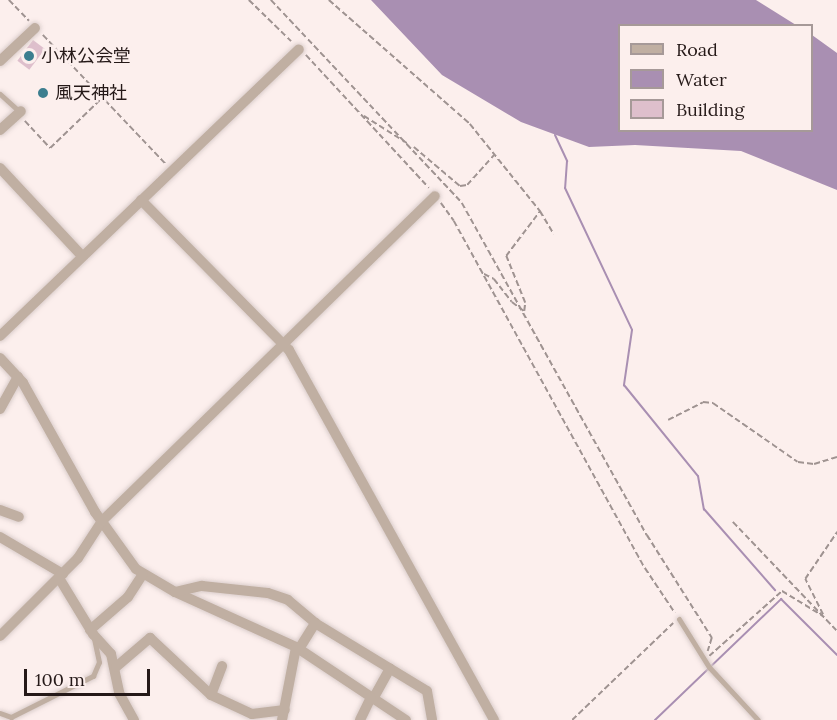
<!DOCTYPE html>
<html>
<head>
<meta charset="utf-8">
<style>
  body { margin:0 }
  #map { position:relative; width:837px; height:720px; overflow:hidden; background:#fcefed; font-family:Lora,"Noto Sans JP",serif }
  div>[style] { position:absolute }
  .water>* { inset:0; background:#a98fb2 }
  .stream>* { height:2px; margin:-1px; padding:0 1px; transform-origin:1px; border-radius:1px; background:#a98fb2 }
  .building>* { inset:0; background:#debfcc; transform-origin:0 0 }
  .path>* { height:1.5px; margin-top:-0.75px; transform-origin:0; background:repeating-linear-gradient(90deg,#9f9391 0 6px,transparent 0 9px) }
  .roads { filter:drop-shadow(0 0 2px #dacdcb) drop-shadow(0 0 2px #dacdcb) }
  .lane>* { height:5px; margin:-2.5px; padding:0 2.5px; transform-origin:2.5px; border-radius:2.5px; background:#c0afa2 }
  .street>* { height:10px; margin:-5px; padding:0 5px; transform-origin:5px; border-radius:5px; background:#c0afa2 }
  .dots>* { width:16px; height:16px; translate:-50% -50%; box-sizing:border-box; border:3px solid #fcefed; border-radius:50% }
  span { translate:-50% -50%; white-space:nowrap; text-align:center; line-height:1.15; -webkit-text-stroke:5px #fcefed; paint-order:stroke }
  .poi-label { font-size:18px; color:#251918 }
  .left { translate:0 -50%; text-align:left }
  .legend { position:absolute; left:618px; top:24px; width:195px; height:108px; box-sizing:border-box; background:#fcefed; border:2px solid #a69998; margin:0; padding:8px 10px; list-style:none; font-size:18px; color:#251918 }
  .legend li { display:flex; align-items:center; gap:12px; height:30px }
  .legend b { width:30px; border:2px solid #a69998 }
  .scale { position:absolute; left:24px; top:669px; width:126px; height:27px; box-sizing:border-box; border:3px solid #251918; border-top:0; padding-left:8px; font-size:18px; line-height:21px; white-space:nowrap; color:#251918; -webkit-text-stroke:4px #fcefed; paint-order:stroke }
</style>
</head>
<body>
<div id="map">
  <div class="water">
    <i style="clip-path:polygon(371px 0,756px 0,796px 25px,620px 26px,620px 130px,812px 130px,812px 35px,837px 53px,837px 190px,741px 151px,635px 145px,589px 147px,521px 122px,442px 75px)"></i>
  </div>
  <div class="stream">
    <i style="left:555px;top:135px;width:29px;rotate:65deg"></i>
    <i style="left:567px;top:161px;width:27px;rotate:94deg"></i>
    <i style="left:565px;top:188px;width:157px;rotate:64.7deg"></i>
    <i style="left:632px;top:330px;width:56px;rotate:98.3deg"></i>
    <i style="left:624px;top:385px;width:117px;rotate:50.9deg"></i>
    <i style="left:698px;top:476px;width:34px;rotate:80deg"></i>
    <i style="left:704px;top:509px;width:108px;rotate:48.8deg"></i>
    <i style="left:655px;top:720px;width:175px;rotate:-43.8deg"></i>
    <i style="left:781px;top:599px;width:79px;rotate:45deg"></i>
  </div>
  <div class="building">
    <i style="left:33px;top:40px;width:15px;height:26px;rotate:37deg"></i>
  </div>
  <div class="path">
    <i style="left:9px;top:0;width:29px;rotate:46deg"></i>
    <i style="left:249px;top:0;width:59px;rotate:44.3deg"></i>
    <i style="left:271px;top:0;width:279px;rotate:46.7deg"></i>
    <i style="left:462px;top:203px;width:380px;rotate:60.9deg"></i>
    <i style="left:647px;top:535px;width:122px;rotate:57.7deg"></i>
    <i style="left:712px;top:638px;width:14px;rotate:107deg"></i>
    <i style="left:329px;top:0;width:188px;rotate:41.3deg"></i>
    <i style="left:470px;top:124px;width:112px;rotate:51.2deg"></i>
    <i style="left:540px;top:211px;width:27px;rotate:59deg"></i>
    <i style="left:43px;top:35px;width:178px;rotate:46.4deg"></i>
    <i style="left:306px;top:55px;width:181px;rotate:47.2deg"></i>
    <i style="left:364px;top:116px;width:54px;rotate:32.2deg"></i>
    <i style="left:25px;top:121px;width:37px;rotate:47deg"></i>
    <i style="left:50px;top:148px;width:72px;rotate:-43.9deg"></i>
    <i style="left:414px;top:147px;width:60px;rotate:40.3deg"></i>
    <i style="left:460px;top:186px;width:7px;rotate:-8deg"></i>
    <i style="left:467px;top:185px;width:40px;rotate:-48deg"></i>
    <i style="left:441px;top:203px;width:22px;rotate:54deg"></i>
    <i style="left:454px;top:221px;width:396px;rotate:61.2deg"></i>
    <i style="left:645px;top:568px;width:54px;rotate:56.3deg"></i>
    <i style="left:484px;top:274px;width:11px;rotate:27deg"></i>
    <i style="left:494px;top:279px;width:29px;rotate:52deg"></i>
    <i style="left:512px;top:302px;width:15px;rotate:37deg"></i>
    <i style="left:524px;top:311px;width:8px;rotate:-83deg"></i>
    <i style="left:525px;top:303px;width:51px;rotate:-112deg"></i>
    <i style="left:506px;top:256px;width:56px;rotate:-52.9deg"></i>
    <i style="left:668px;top:420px;width:39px;rotate:-27deg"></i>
    <i style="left:703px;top:402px;width:10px;rotate:6deg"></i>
    <i style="left:713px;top:403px;width:103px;rotate:34.8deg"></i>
    <i style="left:798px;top:462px;width:16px;rotate:7deg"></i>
    <i style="left:814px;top:464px;width:24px;rotate:-17deg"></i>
    <i style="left:733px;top:522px;width:151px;rotate:46.3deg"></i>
    <i style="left:823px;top:615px;width:40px;rotate:-116.6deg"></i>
    <i style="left:805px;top:579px;width:57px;rotate:-55.8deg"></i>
    <i style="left:709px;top:656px;width:98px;rotate:-41.7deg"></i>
    <i style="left:782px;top:591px;width:48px;rotate:31.4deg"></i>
    <i style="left:572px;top:720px;width:140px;rotate:-43.8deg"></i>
  </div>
  <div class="roads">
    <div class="lane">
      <i style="left:0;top:94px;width:27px;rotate:42deg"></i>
      <i style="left:679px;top:619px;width:57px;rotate:58deg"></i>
      <i style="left:709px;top:667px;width:72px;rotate:47.2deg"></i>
      <i style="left:0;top:713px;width:12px;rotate:20deg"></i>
      <i style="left:11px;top:717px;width:92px;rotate:-26.6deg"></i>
      <i style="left:93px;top:676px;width:15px;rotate:-67deg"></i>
      <i style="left:99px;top:662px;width:29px;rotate:-102deg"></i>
    </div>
    <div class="street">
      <i style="left:0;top:61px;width:48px;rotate:-43.3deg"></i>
      <i style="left:0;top:130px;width:28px;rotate:-42deg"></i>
      <i style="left:0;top:168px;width:120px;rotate:47deg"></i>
      <i style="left:141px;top:200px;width:211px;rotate:45.4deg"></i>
      <i style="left:289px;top:350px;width:423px;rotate:61deg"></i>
      <i style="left:0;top:336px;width:414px;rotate:-43.8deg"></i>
      <i style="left:0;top:358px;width:34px;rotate:47deg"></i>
      <i style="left:23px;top:383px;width:148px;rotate:60.8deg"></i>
      <i style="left:95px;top:512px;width:70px;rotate:54.3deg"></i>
      <i style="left:136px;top:569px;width:45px;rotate:30.5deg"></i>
      <i style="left:175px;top:592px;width:133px;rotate:24.4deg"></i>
      <i style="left:296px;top:647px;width:132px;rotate:33.6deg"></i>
      <i style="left:0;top:409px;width:37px;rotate:-61deg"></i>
      <i style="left:0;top:510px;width:20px;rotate:20deg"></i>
      <i style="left:0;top:537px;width:73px;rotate:30.4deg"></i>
      <i style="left:59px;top:578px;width:66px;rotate:58.7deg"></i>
      <i style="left:93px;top:634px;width:27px;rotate:48deg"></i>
      <i style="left:111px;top:654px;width:40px;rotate:78deg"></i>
      <i style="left:119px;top:693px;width:31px;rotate:61deg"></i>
      <i style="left:175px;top:592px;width:28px;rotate:-13deg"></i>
      <i style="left:202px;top:586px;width:66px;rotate:6.1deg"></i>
      <i style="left:268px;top:593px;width:21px;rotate:19deg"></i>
      <i style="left:288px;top:600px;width:35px;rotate:40deg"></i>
      <i style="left:315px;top:623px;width:131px;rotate:31.3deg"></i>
      <i style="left:427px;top:691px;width:29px;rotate:80deg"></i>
      <i style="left:90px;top:630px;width:50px;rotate:-41deg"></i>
      <i style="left:128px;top:597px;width:27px;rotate:-57deg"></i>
      <i style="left:0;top:636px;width:110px;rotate:-45deg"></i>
      <i style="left:78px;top:558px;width:44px;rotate:-57deg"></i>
      <i style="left:102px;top:521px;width:465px;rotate:-44.3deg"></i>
      <i style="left:299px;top:649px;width:31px;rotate:-58deg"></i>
      <i style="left:116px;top:667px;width:45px;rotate:-40.5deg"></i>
      <i style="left:150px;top:638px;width:83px;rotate:43.1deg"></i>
      <i style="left:211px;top:695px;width:45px;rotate:24.9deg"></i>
      <i style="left:252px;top:714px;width:33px;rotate:-7deg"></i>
      <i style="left:211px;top:695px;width:31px;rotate:-69deg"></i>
      <i style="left:373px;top:699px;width:35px;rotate:-61deg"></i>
      <i style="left:282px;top:720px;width:74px;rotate:-79.1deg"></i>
      <i style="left:360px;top:720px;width:25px;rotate:-64deg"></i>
    </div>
  </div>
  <div class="dots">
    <i style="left:29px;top:56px;background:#3c7e8f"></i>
    <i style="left:43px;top:93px;background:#3c7e8f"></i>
  </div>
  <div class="poi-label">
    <span class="left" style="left:41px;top:56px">小林公会堂</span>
    <span class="left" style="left:55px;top:93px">風天神社</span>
  </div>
  <ul class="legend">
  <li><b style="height:8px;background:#c0afa2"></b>Road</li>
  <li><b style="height:16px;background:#a98fb2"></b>Water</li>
  <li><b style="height:16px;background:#debfcc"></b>Building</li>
  </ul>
  <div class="scale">100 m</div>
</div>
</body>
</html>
